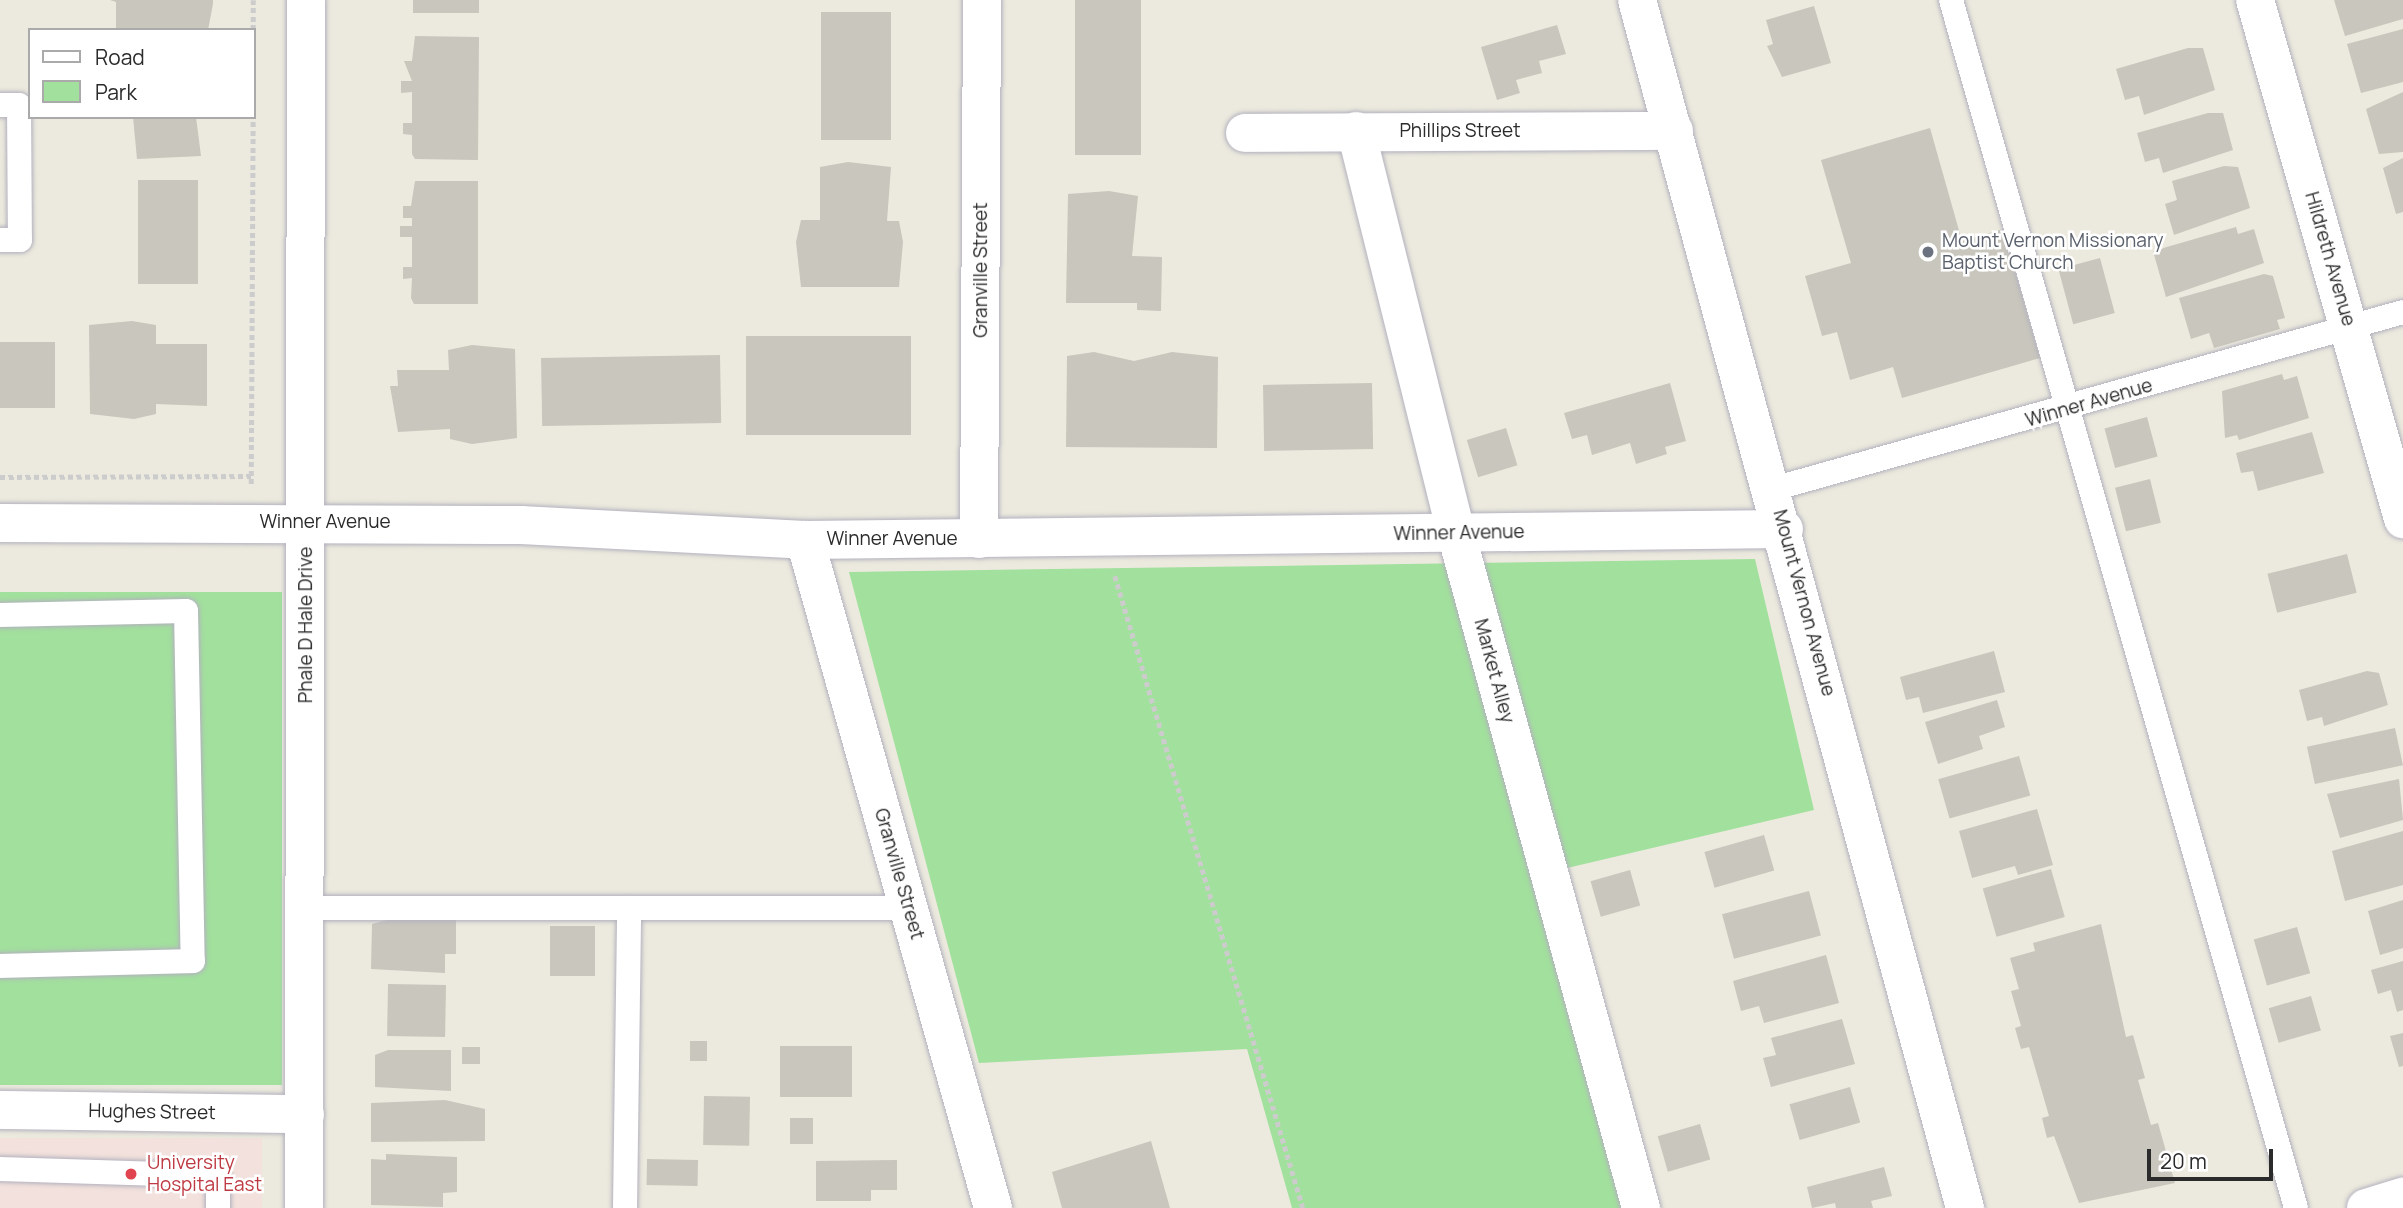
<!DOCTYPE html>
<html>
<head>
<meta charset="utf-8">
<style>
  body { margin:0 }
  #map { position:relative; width:2403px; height:1208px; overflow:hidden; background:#eceade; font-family:Manrope,sans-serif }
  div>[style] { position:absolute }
  .medical>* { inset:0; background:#f2e1dc; transform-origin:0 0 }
  .green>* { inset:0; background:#a2e09d; transform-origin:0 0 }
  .building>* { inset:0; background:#c8c6bd; transform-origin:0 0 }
  .path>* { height:4.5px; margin-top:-2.25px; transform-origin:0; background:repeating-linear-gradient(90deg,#ccc 0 5px,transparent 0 8.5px) }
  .roads { filter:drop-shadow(0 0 2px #b3b1be) drop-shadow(0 0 2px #b3b1be) }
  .service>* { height:24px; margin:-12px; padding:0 12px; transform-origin:12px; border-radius:12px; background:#fff }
  .minor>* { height:38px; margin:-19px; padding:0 19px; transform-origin:19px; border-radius:19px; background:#fff }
  .tertiary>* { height:38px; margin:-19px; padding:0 19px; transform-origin:19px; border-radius:19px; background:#fff }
  .dots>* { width:19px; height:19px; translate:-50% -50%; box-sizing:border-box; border:4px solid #fff; border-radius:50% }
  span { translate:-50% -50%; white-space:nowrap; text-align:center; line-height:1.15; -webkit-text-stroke:5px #fff; paint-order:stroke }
  .street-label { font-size:19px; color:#2b2b2b }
  .worship-label { font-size:19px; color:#5b616d }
  .left { translate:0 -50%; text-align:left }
  .health-label { font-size:19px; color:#be3a42 }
  .legend { position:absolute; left:28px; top:28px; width:228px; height:91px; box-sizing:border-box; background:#fff; border:2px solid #aaa; margin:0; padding:9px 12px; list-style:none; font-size:21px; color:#2b2b2b }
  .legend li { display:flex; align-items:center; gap:14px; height:35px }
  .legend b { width:35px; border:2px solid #aaa }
  .scale { position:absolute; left:2147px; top:1149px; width:126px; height:32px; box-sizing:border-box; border:4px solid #2b2b2b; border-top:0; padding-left:9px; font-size:21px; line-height:24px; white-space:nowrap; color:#2b2b2b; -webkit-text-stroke:5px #fff; paint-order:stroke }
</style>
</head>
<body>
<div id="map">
  <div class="medical">
    <i style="left:0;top:1138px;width:262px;height:70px"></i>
  </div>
  <div class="green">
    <i style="clip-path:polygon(1755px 559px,1814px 810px,1533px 876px,1622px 1208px,1292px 1208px,1247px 1049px,979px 1063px,849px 572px)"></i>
    <i style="left:0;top:592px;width:282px;height:493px"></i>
  </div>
  <div class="building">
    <i style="clip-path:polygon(110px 0,213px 0,213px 4px,208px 30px,116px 30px,116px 2px)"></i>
    <i style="left:413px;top:0;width:66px;height:13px"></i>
    <i style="left:1075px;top:0;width:66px;height:155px"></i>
    <i style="clip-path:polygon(2334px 0,2403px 0,2403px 19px,2345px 36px)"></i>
    <i style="clip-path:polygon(1814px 6px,1831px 63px,1782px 77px,1767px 46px,1773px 44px,1766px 20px)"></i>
    <i style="left:821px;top:12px;width:70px;height:128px"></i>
    <i style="clip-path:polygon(1557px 25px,1566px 54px,1539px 61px,1542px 73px,1516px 80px,1520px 93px,1497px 100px,1481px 47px)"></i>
    <i style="clip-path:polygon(2403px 29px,2403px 82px,2361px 93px,2347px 44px)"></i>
    <i style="clip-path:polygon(415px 36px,479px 37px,478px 160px,415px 159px,412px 154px,412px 135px,403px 134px,403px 123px,412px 123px,412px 92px,401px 93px,401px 81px,412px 81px,404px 61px,412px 61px)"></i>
    <i style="clip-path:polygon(2188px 48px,2203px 48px,2215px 90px,2144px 115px,2139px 96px,2125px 100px,2116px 69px)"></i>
    <i style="clip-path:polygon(2403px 92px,2403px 152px,2379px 154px,2366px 109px)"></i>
    <i style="clip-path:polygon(2208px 113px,2223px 113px,2233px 150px,2163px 173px,2159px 158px,2145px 162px,2137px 133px)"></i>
    <i style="clip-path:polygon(133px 117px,196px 117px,201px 156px,137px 159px)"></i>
    <i style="clip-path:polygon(1930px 128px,1962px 241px,2003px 229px,2040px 358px,1902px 398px,1893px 367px,1850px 380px,1837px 332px,1822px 336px,1805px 276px,1851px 263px,1821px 160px)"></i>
    <i style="clip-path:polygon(2403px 158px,2403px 212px,2396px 214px,2383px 168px)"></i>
    <i style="clip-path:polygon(848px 162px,891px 167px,887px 221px,899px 221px,903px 242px,899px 287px,801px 287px,796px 242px,801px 220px,820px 220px,820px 167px)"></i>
    <i style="clip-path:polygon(2224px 166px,2238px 167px,2250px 208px,2174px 235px,2165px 204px,2177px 200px,2172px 181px)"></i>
    <i style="left:138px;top:180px;width:60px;height:104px"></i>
    <i style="clip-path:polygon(415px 181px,478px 181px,478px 304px,414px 304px,411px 298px,412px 278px,403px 279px,403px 267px,412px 267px,412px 237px,400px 237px,400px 226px,412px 226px,412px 218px,403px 218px,403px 206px,411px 206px)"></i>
    <i style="clip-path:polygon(1109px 191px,1138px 196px,1132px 256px,1162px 257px,1161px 311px,1137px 310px,1137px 303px,1066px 303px,1068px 194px)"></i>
    <i style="clip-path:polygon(2236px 227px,2238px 234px,2254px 229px,2264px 263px,2166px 297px,2153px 251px)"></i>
    <i style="left:2100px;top:258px;width:57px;height:43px;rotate:75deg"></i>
    <i style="clip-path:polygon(2264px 274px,2273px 276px,2285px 318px,2277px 320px,2280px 329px,2214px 348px,2209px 333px,2191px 339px,2179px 298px)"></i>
    <i style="clip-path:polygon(132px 321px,156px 325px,156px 344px,207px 344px,207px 406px,156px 404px,156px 414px,134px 419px,90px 414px,89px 325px)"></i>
    <i style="left:746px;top:336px;width:165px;height:99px"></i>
    <i style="left:0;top:342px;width:55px;height:66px"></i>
    <i style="clip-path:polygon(472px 345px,515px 349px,517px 438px,472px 444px,450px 439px,450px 429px,398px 432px,390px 386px,398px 386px,397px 370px,449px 370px,448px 350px)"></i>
    <i style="clip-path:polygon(1094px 352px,1134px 361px,1172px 352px,1218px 357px,1217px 448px,1066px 447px,1067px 356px)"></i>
    <i style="left:720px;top:355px;width:68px;height:179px;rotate:89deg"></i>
    <i style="clip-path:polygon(2282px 374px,2284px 380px,2297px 376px,2309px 418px,2239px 440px,2237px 435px,2225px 438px,2222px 391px)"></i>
    <i style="left:1372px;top:383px;width:66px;height:109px;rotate:89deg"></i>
    <i style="clip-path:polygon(1670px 383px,1686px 441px,1665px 447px,1667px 454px,1636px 464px,1630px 443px,1592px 455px,1587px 435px,1572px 439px,1564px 413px)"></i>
    <i style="left:2147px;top:417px;width:41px;height:44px;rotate:75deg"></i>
    <i style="left:1506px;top:428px;width:39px;height:41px;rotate:73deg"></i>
    <i style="clip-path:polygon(2312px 432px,2324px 473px,2258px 491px,2253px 471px,2241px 473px,2236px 453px)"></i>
    <i style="left:2150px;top:479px;width:45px;height:36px;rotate:76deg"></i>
    <i style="left:2347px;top:554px;width:40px;height:82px;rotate:76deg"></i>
    <i style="clip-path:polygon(1994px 651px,2005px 692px,1923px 713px,1919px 697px,1906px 700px,1900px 677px)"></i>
    <i style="clip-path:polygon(2367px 671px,2379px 673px,2388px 705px,2324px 726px,2322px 717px,2307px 721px,2299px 690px)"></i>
    <i style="clip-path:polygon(1997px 700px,2005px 727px,1979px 736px,1983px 749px,1938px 764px,1925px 722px)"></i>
    <i style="left:2395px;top:728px;width:38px;height:90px;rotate:78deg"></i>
    <i style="left:2019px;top:756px;width:41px;height:84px;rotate:74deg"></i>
    <i style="clip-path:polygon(2399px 779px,2403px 820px,2340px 838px,2327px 794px)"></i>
    <i style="clip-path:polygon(2037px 809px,2053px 865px,2018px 875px,2015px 866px,1972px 878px,1959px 831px)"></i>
    <i style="clip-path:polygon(2403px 831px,2403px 885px,2345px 901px,2332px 851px)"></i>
    <i style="left:1764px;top:835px;width:37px;height:62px;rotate:74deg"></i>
    <i style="left:2051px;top:869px;width:50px;height:71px;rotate:74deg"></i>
    <i style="left:1630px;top:870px;width:37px;height:41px;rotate:74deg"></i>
    <i style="left:1809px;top:891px;width:46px;height:90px;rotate:75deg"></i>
    <i style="clip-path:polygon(2403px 900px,2403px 948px,2380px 955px,2368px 911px)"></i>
    <i style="clip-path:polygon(387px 920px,456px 920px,456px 954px,445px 954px,445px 973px,371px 969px,372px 924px)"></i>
    <i style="clip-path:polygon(2101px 924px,2126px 1037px,2133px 1035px,2145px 1078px,2138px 1080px,2151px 1125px,2158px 1123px,2175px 1183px,2079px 1203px,2054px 1136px,2047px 1138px,2042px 1118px,2049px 1116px,2029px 1047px,2021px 1049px,2015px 1028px,2021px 1026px,2011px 991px,2019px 989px,2010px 958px,2035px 951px,2033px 943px)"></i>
    <i style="left:550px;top:926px;width:45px;height:50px"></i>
    <i style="left:2297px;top:927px;width:48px;height:45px;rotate:74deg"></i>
    <i style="clip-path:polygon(1826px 955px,1839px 1003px,1764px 1023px,1759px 1006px,1741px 1011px,1733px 981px)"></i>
    <i style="clip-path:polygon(2403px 961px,2403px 1010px,2397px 1012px,2391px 990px,2378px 994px,2371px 970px)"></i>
    <i style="left:388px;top:984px;width:58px;height:52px;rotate:1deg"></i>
    <i style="left:2311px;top:996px;width:36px;height:44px;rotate:74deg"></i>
    <i style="clip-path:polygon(1842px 1019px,1855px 1064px,1771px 1087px,1763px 1058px,1776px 1055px,1771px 1038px)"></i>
    <i style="clip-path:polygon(2403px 1033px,2403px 1066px,2399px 1067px,2390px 1036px)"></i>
    <i style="left:690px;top:1041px;width:17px;height:20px"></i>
    <i style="left:780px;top:1046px;width:72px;height:51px"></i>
    <i style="left:462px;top:1047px;width:18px;height:17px"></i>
    <i style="clip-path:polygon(388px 1050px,451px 1050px,451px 1091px,375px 1087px,375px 1055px)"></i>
    <i style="left:1850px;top:1087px;width:37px;height:63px;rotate:74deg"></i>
    <i style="left:704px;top:1096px;width:46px;height:49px;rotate:1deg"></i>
    <i style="clip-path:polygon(445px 1100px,485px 1109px,485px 1141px,371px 1142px,371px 1103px)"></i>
    <i style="left:813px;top:1118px;width:26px;height:23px;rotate:90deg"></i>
    <i style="left:1700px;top:1124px;width:37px;height:44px;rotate:74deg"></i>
    <i style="clip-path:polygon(1151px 1141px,1170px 1208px,1062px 1208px,1052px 1172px)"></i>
    <i style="clip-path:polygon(386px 1154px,457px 1157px,457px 1192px,443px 1193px,443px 1207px,371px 1205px,371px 1159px,386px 1160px)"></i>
    <i style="left:647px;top:1159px;width:51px;height:26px;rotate:1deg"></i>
    <i style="clip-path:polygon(897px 1160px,897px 1190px,871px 1190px,871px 1201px,816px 1201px,816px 1161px)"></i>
    <i style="clip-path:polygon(1884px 1167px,1892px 1196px,1871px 1201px,1873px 1208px,1836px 1208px,1835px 1203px,1812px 1208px,1807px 1187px)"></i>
  </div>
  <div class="path">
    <i style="left:253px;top:30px;width:30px;rotate:-90deg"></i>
    <i style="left:0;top:477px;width:251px;rotate:-0.2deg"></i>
    <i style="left:251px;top:484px;width:367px;rotate:-89.7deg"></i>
    <i style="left:1115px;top:576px;width:659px;rotate:73.43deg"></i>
  </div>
  <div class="roads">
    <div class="service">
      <i style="left:1951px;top:0;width:1256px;rotate:74.06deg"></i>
      <i style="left:0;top:105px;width:19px"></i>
      <i style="left:19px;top:105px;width:135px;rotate:89.6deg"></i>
      <i style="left:20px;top:240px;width:20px;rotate:180deg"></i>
      <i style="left:1773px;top:489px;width:654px;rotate:-15.69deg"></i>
      <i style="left:0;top:615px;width:186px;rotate:-1.2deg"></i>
      <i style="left:186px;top:611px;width:350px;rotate:88.9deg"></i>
      <i style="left:193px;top:961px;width:193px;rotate:178.5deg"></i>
      <i style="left:305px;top:908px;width:603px"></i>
      <i style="left:0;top:1169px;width:218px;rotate:1.8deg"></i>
      <i style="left:218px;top:1176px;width:32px;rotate:90deg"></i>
      <i style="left:625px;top:1208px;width:300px;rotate:-89.2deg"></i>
    </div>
    <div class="minor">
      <i style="left:2255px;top:0;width:540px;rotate:74.08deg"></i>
      <i style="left:1356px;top:131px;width:414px;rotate:76deg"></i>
      <i style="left:1456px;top:533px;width:700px;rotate:74.67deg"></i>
      <i style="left:1245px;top:133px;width:429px;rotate:-0.3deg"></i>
      <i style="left:0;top:523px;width:521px;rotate:0.22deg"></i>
      <i style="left:521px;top:525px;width:284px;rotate:3deg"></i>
      <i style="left:805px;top:540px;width:979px;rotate:-0.64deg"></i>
      <i style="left:979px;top:539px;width:539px;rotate:-89.68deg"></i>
      <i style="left:805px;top:540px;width:694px;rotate:74.28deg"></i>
      <i style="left:0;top:1110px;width:305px;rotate:0.8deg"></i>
      <i style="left:304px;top:1208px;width:1208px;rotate:-89.91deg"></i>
      <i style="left:2366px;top:1208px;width:39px;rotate:-17deg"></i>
    </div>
    <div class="tertiary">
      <i style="left:1637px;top:0;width:1252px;rotate:74.81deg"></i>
    </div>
  </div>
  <div class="dots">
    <i style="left:1928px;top:252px;background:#6b7280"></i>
    <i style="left:131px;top:1174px;background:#e0444e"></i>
  </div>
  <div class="street-label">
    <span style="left:1460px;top:131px">Phillips Street</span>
    <span style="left:2330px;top:259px;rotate:74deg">Hildreth Avenue</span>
    <span style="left:981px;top:270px;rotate:-90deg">Granville Street</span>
    <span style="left:2089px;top:403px;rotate:-16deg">Winner Avenue</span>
    <span style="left:325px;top:522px">Winner Avenue</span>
    <span style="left:1459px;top:533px;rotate:-1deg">Winner Avenue</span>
    <span style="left:892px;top:539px">Winner Avenue</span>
    <span style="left:1804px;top:603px;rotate:75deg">Mount Vernon Avenue</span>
    <span style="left:306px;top:625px;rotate:-90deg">Phale D Hale Drive</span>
    <span style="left:1494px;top:671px;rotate:75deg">Market Alley</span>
    <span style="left:899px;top:874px;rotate:74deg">Granville Street</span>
    <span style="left:152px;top:1112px;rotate:1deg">Hughes Street</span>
  </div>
  <div class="worship-label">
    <span class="left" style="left:1942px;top:252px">Mount Vernon Missionary<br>Baptist Church</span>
  </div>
  <div class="health-label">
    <span class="left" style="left:147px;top:1174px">University<br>Hospital East</span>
  </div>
  <ul class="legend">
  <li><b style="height:9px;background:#fff"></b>Road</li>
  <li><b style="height:19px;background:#a2e09d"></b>Park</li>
  </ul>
  <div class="scale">20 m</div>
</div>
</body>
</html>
